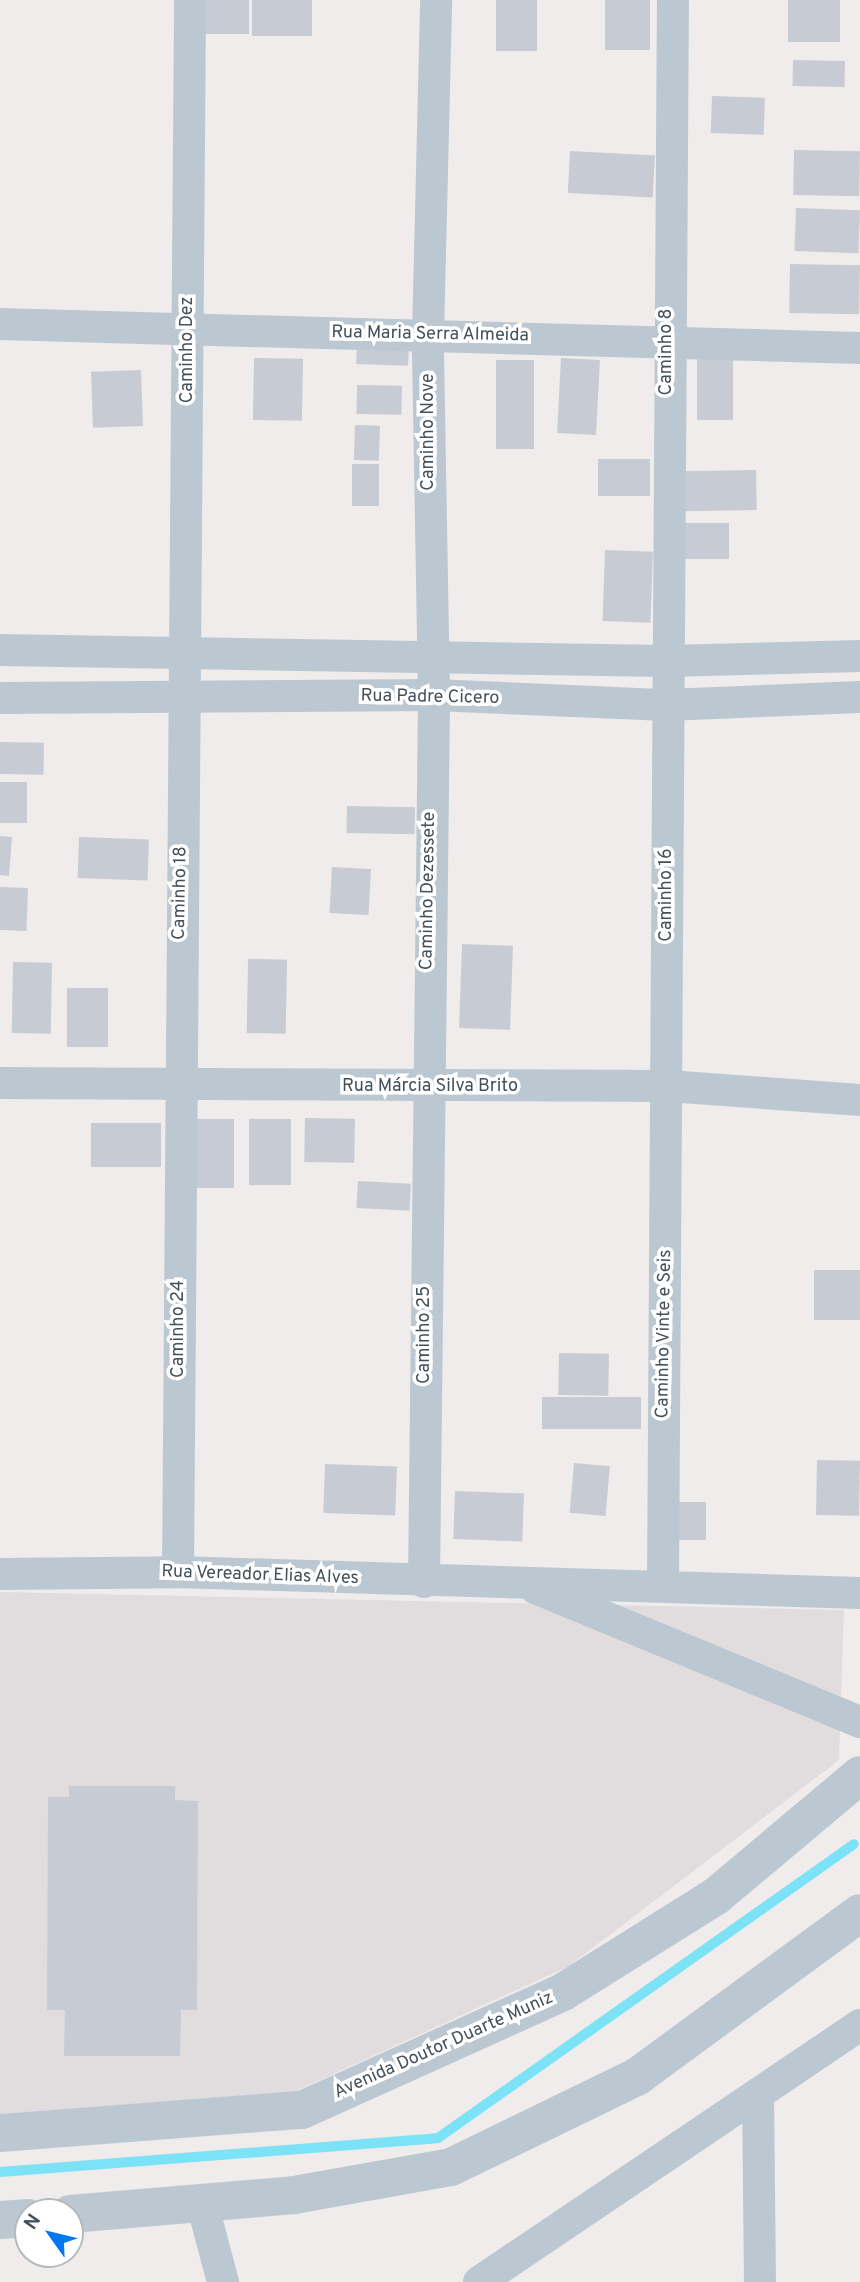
<!DOCTYPE html>
<html>
<head>
<meta charset="utf-8">
<style>
  body { margin:0 }
  #map { position:relative; width:860px; height:2282px; overflow:hidden; background:#f0ecec; font-family:Overpass,sans-serif }
  div>[style] { position:absolute }
  .education>* { inset:0; background:#e1ddde }
  .stream>* { height:10px; margin:-5px; padding:0 5px; transform-origin:5px; border-radius:5px; background:#7ce2f5 }
  .building>* { inset:0; background:#c7cbd3; transform-origin:0 0 }
  .minor>* { height:32px; margin:-16px; padding:0 16px; transform-origin:16px; border-radius:16px; background:#bbc8d1 }
  .tertiary>* { height:38px; margin:-19px; padding:0 19px; transform-origin:19px; border-radius:19px; background:#bbc8d1 }
  span { translate:-50% -50%; white-space:nowrap; text-align:center; line-height:1.15; -webkit-text-stroke:7px #fff; paint-order:stroke }
  .street-label { font-size:18px; color:#43515c }
  .north { position:absolute; left:14px; top:2198px; width:70px; height:70px; box-sizing:border-box; background:#fff; border:2px solid #b4b9be; border-radius:50%; rotate:304deg; font-size:19px; font-weight:700; line-height:28px; text-align:center; color:#43515c }
  .north::after { content:''; display:block; margin:auto; width:24px; height:32px; background:#0578f0; clip-path:polygon(50% 0,100% 100%,50% 72%,0 100%) }
</style>
</head>
<body>
<div id="map">
  <div class="education">
    <i style="clip-path:polygon(0 1592px,844px 1610px,839px 1760px,569px 1966px,294px 2092px,0 2114px)"></i>
  </div>
  <div class="stream">
    <i style="left:0;top:2172px;width:439px;rotate:-4.4deg"></i>
    <i style="left:438px;top:2138px;width:509px;rotate:-35.25deg"></i>
  </div>
  <div class="building">
    <i style="left:199px;top:0;width:50px;height:34px"></i>
    <i style="left:252px;top:0;width:60px;height:36px"></i>
    <i style="left:496px;top:0;width:41px;height:51px"></i>
    <i style="left:605px;top:0;width:45px;height:50px"></i>
    <i style="left:788px;top:0;width:52px;height:42px"></i>
    <i style="left:793px;top:60px;width:52px;height:26px;rotate:1deg"></i>
    <i style="left:712px;top:96px;width:53px;height:37px;rotate:2deg"></i>
    <i style="left:794px;top:150px;width:66px;height:45px;rotate:1deg"></i>
    <i style="left:570px;top:151px;width:85px;height:42px;rotate:3deg"></i>
    <i style="left:796px;top:208px;width:64px;height:43px;rotate:2deg"></i>
    <i style="left:790px;top:264px;width:70px;height:49px;rotate:1deg"></i>
    <i style="left:357px;top:340px;width:52px;height:24px;rotate:2deg"></i>
    <i style="left:254px;top:358px;width:49px;height:62px;rotate:1deg"></i>
    <i style="left:561px;top:358px;width:39px;height:75px;rotate:3deg"></i>
    <i style="left:697px;top:358px;width:36px;height:62px"></i>
    <i style="left:496px;top:360px;width:38px;height:89px"></i>
    <i style="left:141px;top:370px;width:56px;height:50px;rotate:88deg"></i>
    <i style="left:357px;top:385px;width:45px;height:29px;rotate:1deg"></i>
    <i style="left:355px;top:425px;width:25px;height:35px;rotate:2deg"></i>
    <i style="left:598px;top:459px;width:52px;height:37px"></i>
    <i style="left:352px;top:464px;width:27px;height:42px"></i>
    <i style="left:756px;top:470px;width:40px;height:74px;rotate:89deg"></i>
    <i style="left:681px;top:523px;width:48px;height:36px"></i>
    <i style="left:605px;top:550px;width:48px;height:71px;rotate:2deg"></i>
    <i style="left:0;top:742px;width:44px;height:32px;rotate:1deg"></i>
    <i style="left:0;top:782px;width:27px;height:41px"></i>
    <i style="left:347px;top:806px;width:68px;height:27px;rotate:1deg"></i>
    <i style="clip-path:polygon(0 836px,12px 837px,9px 876px,0 875px)"></i>
    <i style="left:79px;top:837px;width:70px;height:41px;rotate:2deg"></i>
    <i style="left:332px;top:867px;width:39px;height:46px;rotate:3deg"></i>
    <i style="left:0;top:887px;width:28px;height:43px;rotate:2deg"></i>
    <i style="left:462px;top:944px;width:51px;height:84px;rotate:2deg"></i>
    <i style="left:248px;top:959px;width:39px;height:74px;rotate:1deg"></i>
    <i style="left:13px;top:962px;width:39px;height:71px;rotate:1deg"></i>
    <i style="left:67px;top:988px;width:41px;height:59px"></i>
    <i style="left:305px;top:1118px;width:50px;height:44px;rotate:1deg"></i>
    <i style="left:191px;top:1119px;width:43px;height:69px"></i>
    <i style="left:249px;top:1119px;width:42px;height:66px"></i>
    <i style="left:91px;top:1123px;width:70px;height:44px"></i>
    <i style="left:358px;top:1181px;width:53px;height:27px;rotate:3deg"></i>
    <i style="left:814px;top:1270px;width:46px;height:50px"></i>
    <i style="left:559px;top:1353px;width:50px;height:42px;rotate:1deg"></i>
    <i style="left:542px;top:1397px;width:99px;height:32px"></i>
    <i style="left:817px;top:1460px;width:43px;height:55px;rotate:1deg"></i>
    <i style="left:574px;top:1463px;width:36px;height:50px;rotate:5deg"></i>
    <i style="left:325px;top:1464px;width:72px;height:49px;rotate:2deg"></i>
    <i style="left:455px;top:1491px;width:69px;height:48px;rotate:2deg"></i>
    <i style="left:675px;top:1502px;width:31px;height:38px"></i>
    <i style="clip-path:polygon(69px 1786px,175px 1786px,175px 1800px,198px 1801px,197px 2010px,181px 2010px,180px 2056px,64px 2056px,65px 2010px,47px 2010px,48px 1797px,69px 1797px)"></i>
  </div>
  <div class="minor">
    <i style="left:0;top:324px;width:860px;rotate:1.6deg"></i>
    <i style="left:0;top:650px;width:666px;rotate:0.95deg"></i>
    <i style="left:666px;top:661px;width:194px;rotate:-1.5deg"></i>
    <i style="left:0;top:698px;width:434px;rotate:-0.4deg"></i>
    <i style="left:434px;top:695px;width:232px;rotate:2.5deg"></i>
    <i style="left:666px;top:705px;width:194px;rotate:-2.4deg"></i>
    <i style="left:0;top:1083px;width:668px;rotate:0.26deg"></i>
    <i style="left:668px;top:1086px;width:193px;rotate:4.2deg"></i>
    <i style="left:178px;top:1572px;width:1572px;rotate:-89.56deg"></i>
    <i style="left:0;top:1574px;width:178px;rotate:-0.6deg"></i>
    <i style="left:178px;top:1572px;width:682px;rotate:1.76deg"></i>
    <i style="left:424px;top:1582px;width:887px;rotate:-89.35deg"></i>
    <i style="left:434px;top:695px;width:360px;rotate:-91deg"></i>
    <i style="left:428px;top:335px;width:335px;rotate:-88.6deg"></i>
    <i style="left:663px;top:1583px;width:1583px;rotate:-89.64deg"></i>
    <i style="left:535px;top:1588px;width:352px;rotate:22.4deg"></i>
    <i style="left:758px;top:2094px;width:188px;rotate:89.4deg"></i>
    <i style="left:202px;top:2203px;width:82px;rotate:75.1deg"></i>
    <i style="left:479px;top:2282px;width:460px;rotate:-34deg"></i>
  </div>
  <div class="tertiary">
    <i style="left:0;top:2133px;width:303px;rotate:-4.4deg"></i>
    <i style="left:302px;top:2110px;width:286px;rotate:-24.3deg"></i>
    <i style="left:563px;top:1992px;width:181px;rotate:-32.1deg"></i>
    <i style="left:716px;top:1896px;width:188px;rotate:-40deg"></i>
    <i style="left:70px;top:2214px;width:225px;rotate:-4.8deg"></i>
    <i style="left:294px;top:2195px;width:159px;rotate:-10.1deg"></i>
    <i style="left:451px;top:2167px;width:208px;rotate:-25.9deg"></i>
    <i style="left:638px;top:2076px;width:275px;rotate:-36.3deg"></i>
    <i style="left:0;top:2220px;width:28px;rotate:-4deg"></i>
  </div>
  <div class="street-label">
    <span style="left:430px;top:335px;rotate:1deg">Rua Maria Serra Almeida</span>
    <span style="left:188px;top:350px;rotate:-90deg">Caminho Dez</span>
    <span style="left:667px;top:352px;rotate:-90deg">Caminho 8</span>
    <span style="left:429px;top:432px;rotate:-90deg">Caminho Nove</span>
    <span style="left:430px;top:698px;rotate:1deg">Rua Padre Cicero</span>
    <span style="left:429px;top:891px;rotate:-89deg">Caminho Dezessete</span>
    <span style="left:181px;top:893px;rotate:-89deg">Caminho 18</span>
    <span style="left:667px;top:895px;rotate:-90deg">Caminho 16</span>
    <span style="left:430px;top:1087px">Rua Márcia Silva Brito</span>
    <span style="left:179px;top:1329px;rotate:-90deg">Caminho 24</span>
    <span style="left:665px;top:1334px;rotate:-89deg">Caminho Vinte e Seis</span>
    <span style="left:425px;top:1335px;rotate:-90deg">Caminho 25</span>
    <span style="left:260px;top:1576px;rotate:2deg">Rua Vereador Elias Alves</span>
    <span style="left:444px;top:2046px;rotate:-24deg">Avenida Doutor Duarte Muniz</span>
  </div>
  <div class="north">N</div>
</div>
</body>
</html>
